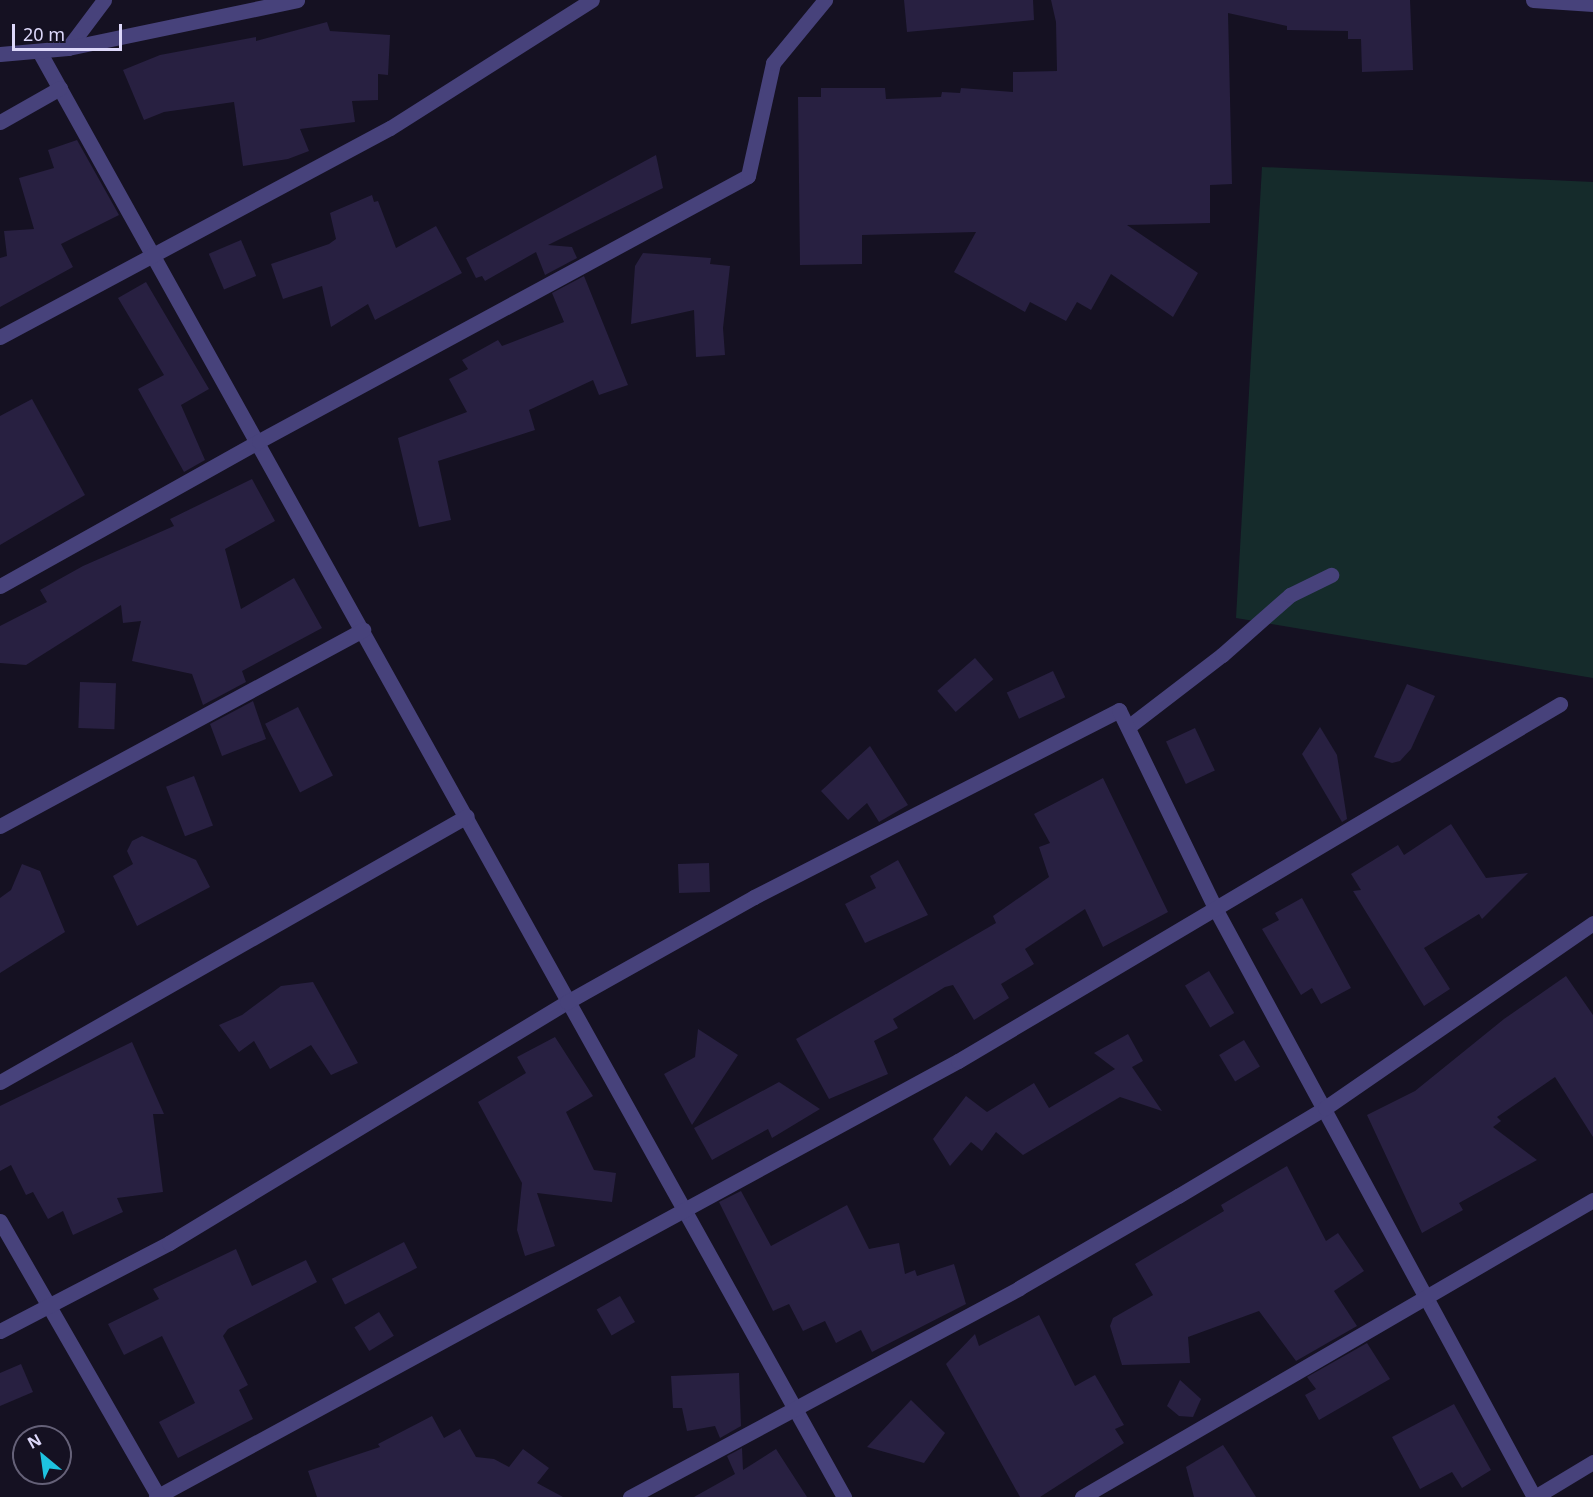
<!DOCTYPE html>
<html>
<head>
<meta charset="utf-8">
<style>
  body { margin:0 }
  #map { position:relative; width:1593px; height:1497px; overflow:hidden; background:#151122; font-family:"Noto Sans",sans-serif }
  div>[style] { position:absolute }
  .green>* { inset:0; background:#152b2b }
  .building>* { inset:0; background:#282041; transform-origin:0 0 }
  .minor>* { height:15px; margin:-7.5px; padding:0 7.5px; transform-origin:7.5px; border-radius:7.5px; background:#47427b }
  span { translate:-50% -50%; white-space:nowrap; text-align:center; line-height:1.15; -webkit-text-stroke:5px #151122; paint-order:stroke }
  .north { position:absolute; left:12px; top:1425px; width:60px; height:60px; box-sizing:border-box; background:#151122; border:2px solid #656178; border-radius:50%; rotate:331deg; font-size:16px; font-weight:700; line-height:24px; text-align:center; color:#ddd8fa }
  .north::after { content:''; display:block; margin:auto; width:21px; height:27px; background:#1ec3df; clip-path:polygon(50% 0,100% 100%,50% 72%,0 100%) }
  .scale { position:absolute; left:12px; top:24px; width:110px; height:27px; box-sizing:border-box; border:3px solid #ddd8fa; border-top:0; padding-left:8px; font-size:18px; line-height:21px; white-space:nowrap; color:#ddd8fa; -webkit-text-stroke:4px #151122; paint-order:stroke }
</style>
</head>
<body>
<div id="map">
  <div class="green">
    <i style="clip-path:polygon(1262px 167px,1593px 182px,1593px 678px,1236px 618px)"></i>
  </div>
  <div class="building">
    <i style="clip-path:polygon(904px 0,1033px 0,1034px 20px,907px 32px)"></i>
    <i style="clip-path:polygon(1051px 0,1410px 0,1413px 70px,1362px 72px,1361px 39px,1348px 39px,1348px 31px,1287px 30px,1287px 26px,1228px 13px,1232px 184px,1210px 185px,1210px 223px,1127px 225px,1198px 273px,1173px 317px,1111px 274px,1091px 310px,1077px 302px,1066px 321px,1030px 302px,1025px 312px,954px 272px,976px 232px,862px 235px,862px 264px,800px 265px,798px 97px,821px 97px,821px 88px,885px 88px,886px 99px,941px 97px,942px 92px,960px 93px,961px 88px,1013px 92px,1013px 72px,1057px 71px,1056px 22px)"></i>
    <i style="clip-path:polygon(327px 22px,330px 31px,390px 35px,388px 75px,378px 74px,378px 100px,352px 101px,355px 122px,300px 129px,309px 151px,288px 159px,243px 166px,234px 102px,164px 112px,144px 120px,123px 70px,160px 55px,256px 37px,256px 41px)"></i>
    <i style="clip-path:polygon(77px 140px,119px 215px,61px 244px,73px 267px,0 307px,0 258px,7px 256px,4px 231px,34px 229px,19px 178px,54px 168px,48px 150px)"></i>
    <i style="clip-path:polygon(656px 155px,663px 188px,548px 245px,572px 247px,577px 258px,545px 275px,536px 252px,485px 281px,482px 276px,476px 278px,466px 258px)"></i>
    <i style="clip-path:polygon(372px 195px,374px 202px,378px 201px,396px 248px,436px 226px,462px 273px,375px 320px,368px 304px,331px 327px,322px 286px,283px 299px,271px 264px,329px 244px,336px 239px,330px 213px)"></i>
    <i style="left:241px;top:240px;width:39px;height:35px;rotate:67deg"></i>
    <i style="clip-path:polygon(643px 253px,711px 258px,710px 264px,730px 266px,723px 328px,725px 355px,696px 357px,694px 310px,631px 324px,635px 266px)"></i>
    <i style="clip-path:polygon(584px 276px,628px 385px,599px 395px,593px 380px,529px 410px,535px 430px,438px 461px,451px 520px,419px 527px,398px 438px,467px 412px,449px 379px,468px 369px,462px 360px,498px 340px,502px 346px,564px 322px,552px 293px)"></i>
    <i style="clip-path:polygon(146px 282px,209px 389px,181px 405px,205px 460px,184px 472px,138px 389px,164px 375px,118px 298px)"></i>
    <i style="clip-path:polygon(32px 399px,85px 495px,0 545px,0 416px)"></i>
    <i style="clip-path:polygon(252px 479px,275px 521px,225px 549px,241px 609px,294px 578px,322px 628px,242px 671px,246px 682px,203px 705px,192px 674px,132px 661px,141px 621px,123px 623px,121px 605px,26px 665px,0 663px,0 626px,47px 602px,40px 590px,83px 566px,174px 526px,170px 519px)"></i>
    <i style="left:975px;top:658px;width:28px;height:50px;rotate:49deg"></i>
    <i style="left:1053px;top:671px;width:29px;height:51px;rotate:65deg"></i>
    <i style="left:80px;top:682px;width:36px;height:46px;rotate:2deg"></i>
    <i style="clip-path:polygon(1407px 684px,1435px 696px,1411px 749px,1400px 761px,1392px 763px,1374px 757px)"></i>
    <i style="clip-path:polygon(253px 701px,266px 739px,222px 756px,210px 724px)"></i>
    <i style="left:298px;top:707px;width:77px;height:37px;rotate:63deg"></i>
    <i style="clip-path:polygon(1320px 727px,1337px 755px,1347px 819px,1342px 822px,1302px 754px)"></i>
    <i style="left:1195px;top:728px;width:47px;height:32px;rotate:65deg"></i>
    <i style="clip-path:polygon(870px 746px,908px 805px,879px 822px,867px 803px,848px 820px,821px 791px)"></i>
    <i style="left:194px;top:776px;width:53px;height:30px;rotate:69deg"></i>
    <i style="clip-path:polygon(1103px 778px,1168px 912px,1103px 947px,1085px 909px,1025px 949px,1034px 964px,1001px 984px,1009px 998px,974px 1020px,953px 985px,945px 987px,893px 1019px,898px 1028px,874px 1041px,888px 1074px,829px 1099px,796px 1039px,996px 923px,993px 916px,1049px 877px,1039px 847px,1050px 843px,1034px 814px)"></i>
    <i style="clip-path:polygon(1451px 824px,1486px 878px,1528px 873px,1482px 919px,1479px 914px,1424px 948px,1450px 989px,1424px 1006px,1353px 891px,1361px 890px,1351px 874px,1398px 845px,1404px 855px)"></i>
    <i style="clip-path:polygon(142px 836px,196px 860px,210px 887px,137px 926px,113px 876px,133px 864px,127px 851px,132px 841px)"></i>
    <i style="clip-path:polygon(898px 860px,928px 915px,865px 943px,845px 904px,876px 888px,870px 876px)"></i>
    <i style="left:709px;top:863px;width:29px;height:31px;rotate:88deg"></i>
    <i style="clip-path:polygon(22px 864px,40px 871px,65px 932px,0 973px,0 898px,11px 890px)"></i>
    <i style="clip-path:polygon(1302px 898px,1351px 988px,1321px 1004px,1312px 988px,1301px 995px,1262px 929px,1279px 920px,1275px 913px)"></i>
    <i style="left:1209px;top:971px;width:49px;height:28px;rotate:59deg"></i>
    <i style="clip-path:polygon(1566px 976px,1593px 1015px,1593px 1137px,1555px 1077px,1497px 1117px,1501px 1121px,1493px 1127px,1537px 1160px,1459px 1203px,1463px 1210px,1422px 1233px,1367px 1115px,1415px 1091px,1504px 1019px)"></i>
    <i style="clip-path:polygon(313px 982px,358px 1063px,331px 1075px,311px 1045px,270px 1069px,254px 1041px,239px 1052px,219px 1025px,242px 1015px,281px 986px)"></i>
    <i style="clip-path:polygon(698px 1029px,738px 1055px,692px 1125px,664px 1074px,695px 1057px)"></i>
    <i style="clip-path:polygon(1128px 1034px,1143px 1061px,1132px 1067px,1162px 1111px,1120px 1097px,1023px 1155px,996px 1132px,982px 1151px,971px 1142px,950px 1166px,933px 1139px,966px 1096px,987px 1112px,1034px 1083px,1049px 1108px,1115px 1069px,1094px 1053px)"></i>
    <i style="clip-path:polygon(555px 1037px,593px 1096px,566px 1112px,594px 1170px,616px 1173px,612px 1202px,537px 1193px,555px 1246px,525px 1256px,517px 1230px,522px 1183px,478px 1102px,526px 1073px,517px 1057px)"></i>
    <i style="left:1244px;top:1040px;width:31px;height:29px;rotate:59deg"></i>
    <i style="clip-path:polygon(132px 1042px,164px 1114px,153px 1114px,163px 1192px,117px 1198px,123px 1212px,73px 1235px,63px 1211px,48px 1219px,33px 1192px,26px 1195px,11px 1165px,0 1171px,0 1106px)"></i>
    <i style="clip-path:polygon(779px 1082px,820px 1109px,772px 1138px,768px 1129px,712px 1160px,694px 1128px)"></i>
    <i style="clip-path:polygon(1287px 1166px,1326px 1241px,1338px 1233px,1364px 1271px,1334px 1291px,1357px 1326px,1296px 1361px,1259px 1311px,1188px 1337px,1190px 1363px,1122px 1365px,1110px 1326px,1113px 1318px,1153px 1295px,1135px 1264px,1224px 1211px,1221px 1205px)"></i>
    <i style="clip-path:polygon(741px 1191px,771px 1246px,847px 1205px,869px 1249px,899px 1243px,905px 1274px,915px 1270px,917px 1276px,954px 1264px,966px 1304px,872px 1352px,861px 1330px,836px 1343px,825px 1321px,803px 1331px,789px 1304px,773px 1311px,719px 1202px)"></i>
    <i style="left:404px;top:1242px;width:29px;height:81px;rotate:63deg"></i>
    <i style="clip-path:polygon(236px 1249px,252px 1286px,306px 1260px,317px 1282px,228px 1329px,223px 1336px,248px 1385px,239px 1390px,253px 1419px,178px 1458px,159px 1422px,195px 1403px,162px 1336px,124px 1355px,108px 1324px,159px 1299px,153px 1289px)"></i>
    <i style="left:620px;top:1296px;width:30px;height:27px;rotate:60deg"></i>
    <i style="left:379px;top:1312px;width:28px;height:29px;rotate:58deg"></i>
    <i style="clip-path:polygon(1039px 1315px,1075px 1386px,1095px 1375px,1124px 1425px,1115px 1429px,1124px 1443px,1040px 1497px,1020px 1497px,946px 1364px,975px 1334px,979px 1346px)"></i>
    <i style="clip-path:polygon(1367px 1343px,1390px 1379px,1319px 1420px,1305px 1395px,1316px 1389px,1307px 1377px)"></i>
    <i style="clip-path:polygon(21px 1364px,33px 1392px,0 1406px,0 1373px)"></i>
    <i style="clip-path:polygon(739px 1373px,741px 1426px,720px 1438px,715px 1426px,687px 1431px,682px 1408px,673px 1408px,671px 1376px)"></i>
    <i style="clip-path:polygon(1180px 1380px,1201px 1399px,1193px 1417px,1179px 1416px,1167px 1406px)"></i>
    <i style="clip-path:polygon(911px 1400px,945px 1433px,924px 1463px,867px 1447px)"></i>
    <i style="clip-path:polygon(1454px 1404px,1491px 1470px,1462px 1488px,1452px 1472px,1420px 1489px,1392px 1437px)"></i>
    <i style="clip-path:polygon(432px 1416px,444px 1438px,460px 1429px,476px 1457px,494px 1459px,509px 1467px,523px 1449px,549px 1468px,537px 1483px,563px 1497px,317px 1497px,308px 1471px,380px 1447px,378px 1444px)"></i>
    <i style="clip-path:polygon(1223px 1445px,1231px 1457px,1256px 1497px,1194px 1497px,1186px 1467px)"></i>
    <i style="clip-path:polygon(742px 1448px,743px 1470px,776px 1449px,807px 1497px,694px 1497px,735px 1474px,727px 1456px)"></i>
  </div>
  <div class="minor">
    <i style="left:1533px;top:0;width:60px;rotate:3.8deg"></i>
    <i style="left:68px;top:48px;width:60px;rotate:-53.1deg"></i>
    <i style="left:40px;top:53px;width:1653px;rotate:60.89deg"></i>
    <i style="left:0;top:54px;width:68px;rotate:-5deg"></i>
    <i style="left:68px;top:48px;width:234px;rotate:-11.8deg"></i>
    <i style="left:0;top:122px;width:69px;rotate:-29.5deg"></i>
    <i style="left:0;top:337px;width:442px;rotate:-28.2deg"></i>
    <i style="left:390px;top:128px;width:239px;rotate:-32.4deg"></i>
    <i style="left:0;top:586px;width:297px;rotate:-29.2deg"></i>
    <i style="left:259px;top:441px;width:556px;rotate:-28.45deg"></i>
    <i style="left:748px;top:176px;width:116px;rotate:-77.5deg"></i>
    <i style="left:773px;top:63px;width:82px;rotate:-50.5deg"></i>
    <i style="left:1128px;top:727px;width:118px;rotate:-37.5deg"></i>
    <i style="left:1222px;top:655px;width:91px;rotate:-41.4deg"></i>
    <i style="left:1290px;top:595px;width:46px;rotate:-26deg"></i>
    <i style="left:0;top:826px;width:413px;rotate:-28.4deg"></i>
    <i style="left:0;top:1082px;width:537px;rotate:-29.67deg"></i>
    <i style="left:0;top:1221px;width:319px;rotate:60.1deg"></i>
    <i style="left:0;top:1331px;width:191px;rotate:-27.5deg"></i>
    <i style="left:169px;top:1243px;width:465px;rotate:-31.2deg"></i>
    <i style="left:567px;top:1002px;width:214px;rotate:-29.3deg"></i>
    <i style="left:754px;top:897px;width:410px;rotate:-27.1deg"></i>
    <i style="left:1119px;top:710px;width:222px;rotate:64.1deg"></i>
    <i style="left:1216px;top:910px;width:668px;rotate:61.55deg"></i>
    <i style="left:156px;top:1497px;width:913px;rotate:-28.53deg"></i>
    <i style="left:958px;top:1061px;width:700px;rotate:-30.67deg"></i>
    <i style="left:630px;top:1497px;width:442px;rotate:-28.2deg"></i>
    <i style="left:1019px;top:1288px;width:184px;rotate:-30.1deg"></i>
    <i style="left:1178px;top:1196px;width:171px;rotate:-30.9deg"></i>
    <i style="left:1325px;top:1108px;width:326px;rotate:-34.6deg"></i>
    <i style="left:1082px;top:1497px;width:591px;rotate:-30.17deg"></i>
    <i style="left:1535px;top:1497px;width:68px;rotate:-31.1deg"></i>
  </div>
  <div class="north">N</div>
  <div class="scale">20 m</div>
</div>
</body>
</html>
